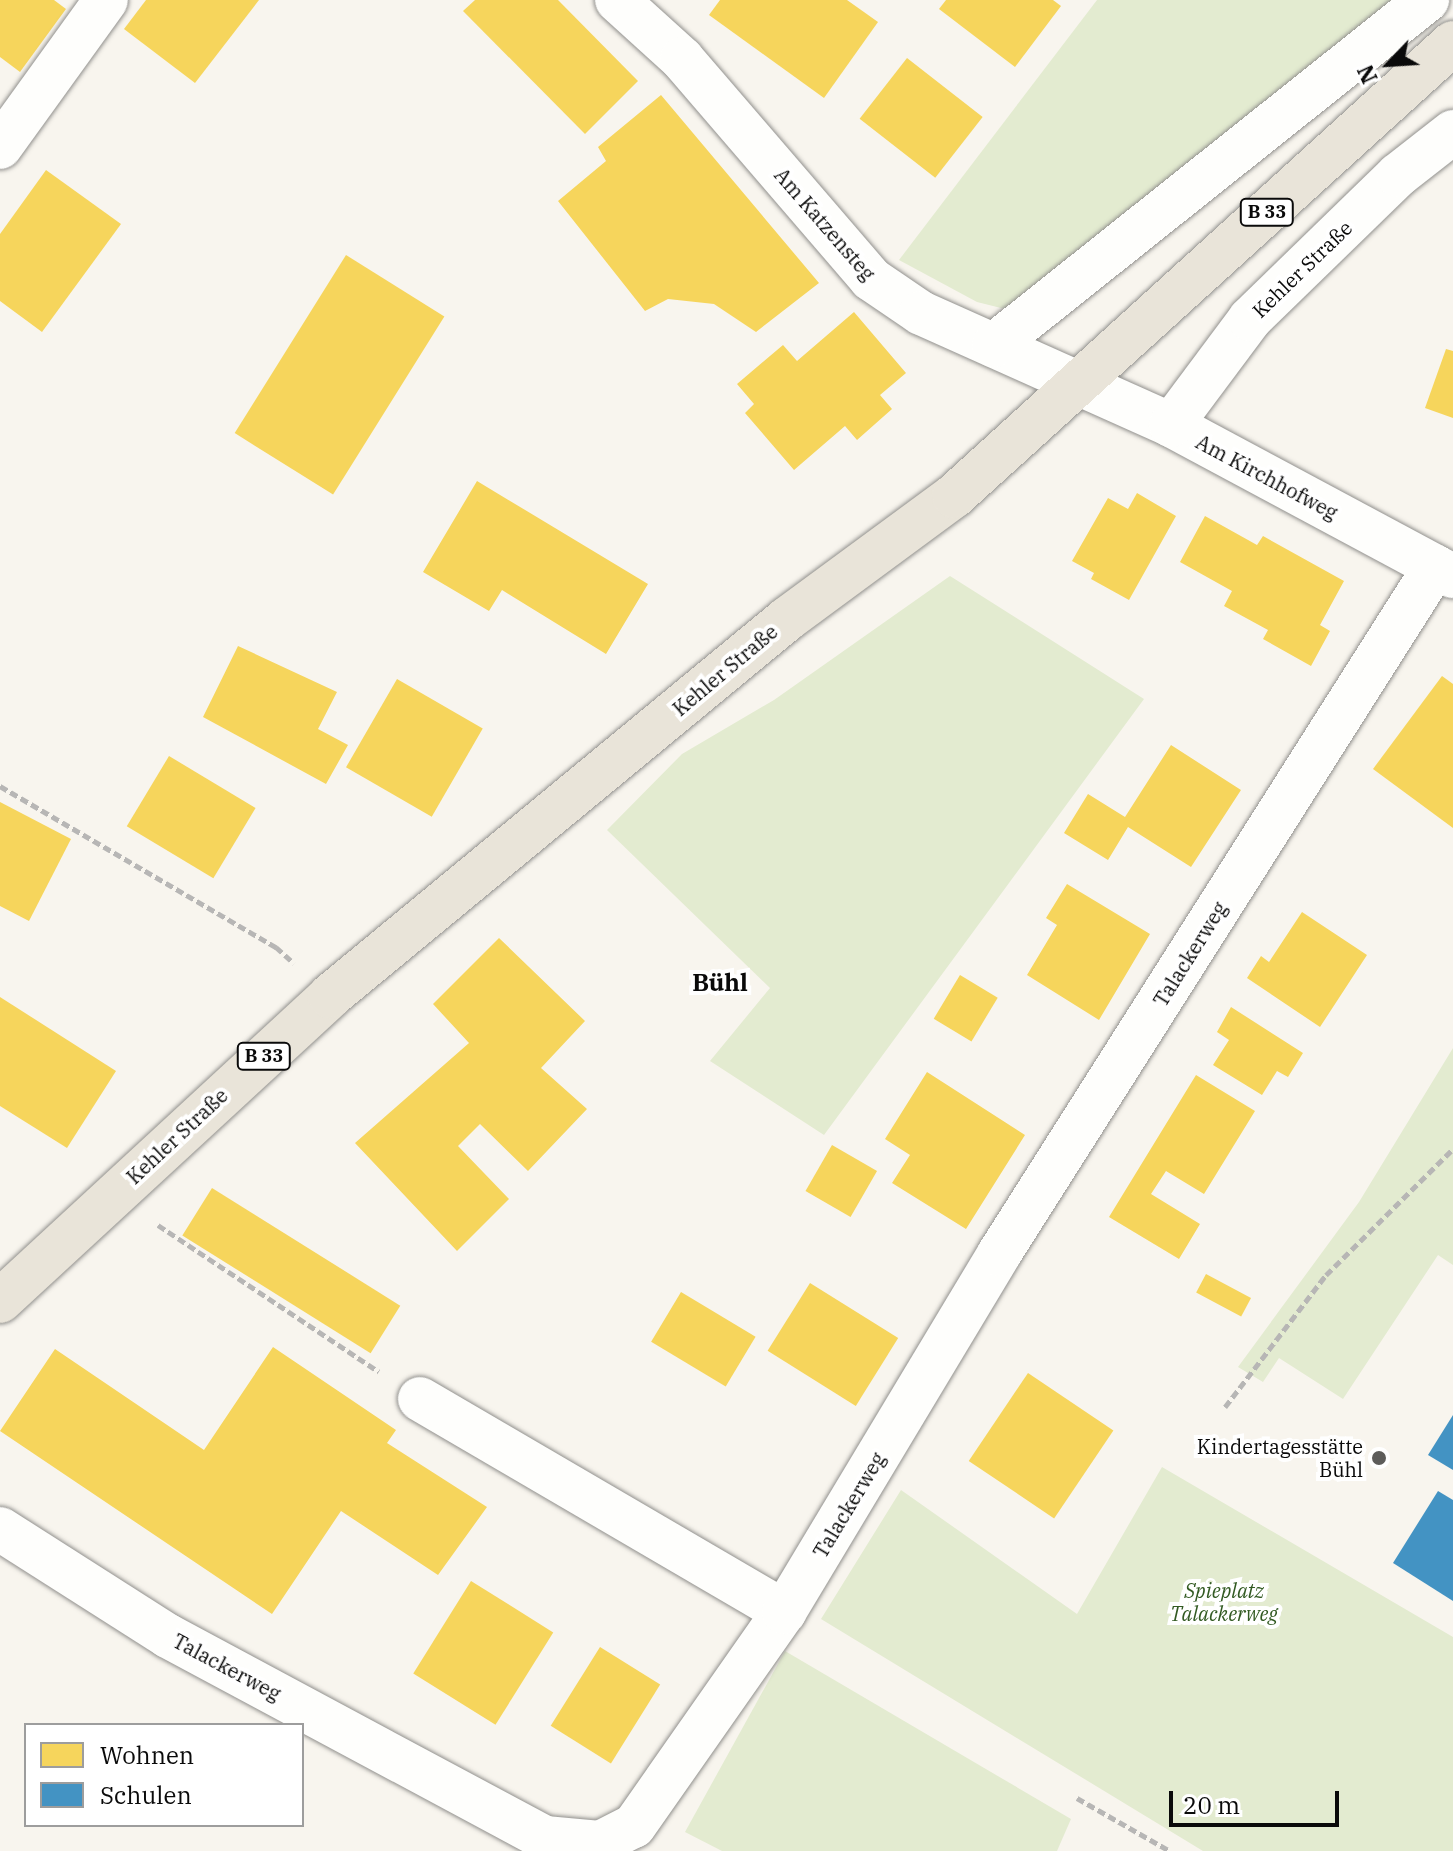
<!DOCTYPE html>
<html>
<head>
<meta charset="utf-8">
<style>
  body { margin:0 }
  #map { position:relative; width:1453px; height:1851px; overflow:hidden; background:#f8f5ee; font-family:"IBM Plex Serif",serif }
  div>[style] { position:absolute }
  .green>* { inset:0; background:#e3ebd0 }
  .homes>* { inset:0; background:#f6d55c; transform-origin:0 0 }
  .schools>* { inset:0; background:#4393c3 }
  .path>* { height:5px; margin-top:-2.5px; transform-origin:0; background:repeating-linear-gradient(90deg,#b7b6b5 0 8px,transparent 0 12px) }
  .roads { filter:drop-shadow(0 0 2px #91908d) drop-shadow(0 0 2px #91908d) }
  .minor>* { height:44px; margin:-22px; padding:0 22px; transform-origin:22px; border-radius:22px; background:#fefefc }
  .major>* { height:44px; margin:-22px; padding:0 22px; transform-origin:22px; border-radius:22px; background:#e9e4d9 }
  .dots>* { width:22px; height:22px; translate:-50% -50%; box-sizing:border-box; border:4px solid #fff; border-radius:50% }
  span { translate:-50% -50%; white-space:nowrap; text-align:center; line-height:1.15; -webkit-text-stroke:8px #fff; paint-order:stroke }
  .shield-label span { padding:2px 6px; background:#fff; border:2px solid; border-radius:6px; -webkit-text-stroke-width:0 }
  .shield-label { font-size:18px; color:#0a0a0a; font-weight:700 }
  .street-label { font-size:20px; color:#0a0a0a }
  .poi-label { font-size:20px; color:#0a0a0a }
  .right { translate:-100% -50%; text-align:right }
  .park-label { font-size:20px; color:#325a22; font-style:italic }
  .quarter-label { font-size:24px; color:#0a0a0a; font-weight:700 }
  .legend { position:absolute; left:24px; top:1723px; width:280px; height:104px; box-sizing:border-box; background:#fff; border:2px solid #9d9d9d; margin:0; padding:10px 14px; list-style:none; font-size:24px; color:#0a0a0a }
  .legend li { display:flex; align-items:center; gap:16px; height:40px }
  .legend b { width:40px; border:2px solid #9d9d9d }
  .north { position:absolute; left:1349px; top:24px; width:80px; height:80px; -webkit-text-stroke:6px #fff; paint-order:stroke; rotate:245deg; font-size:22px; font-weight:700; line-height:32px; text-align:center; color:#0a0a0a }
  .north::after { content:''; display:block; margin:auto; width:28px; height:36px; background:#0a0a0a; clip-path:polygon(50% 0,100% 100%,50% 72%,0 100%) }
  .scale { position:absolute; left:1169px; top:1791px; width:170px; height:36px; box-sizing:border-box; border:4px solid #0a0a0a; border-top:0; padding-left:10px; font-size:24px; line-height:28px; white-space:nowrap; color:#0a0a0a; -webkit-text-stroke:6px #fff; paint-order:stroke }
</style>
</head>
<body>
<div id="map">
  <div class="green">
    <i style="clip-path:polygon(1097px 0,1393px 0,1009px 310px,977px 302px,899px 260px)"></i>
    <i style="clip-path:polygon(950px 576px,1144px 699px,824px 1135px,710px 1061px,770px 988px,607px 830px,682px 754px,774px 700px)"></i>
    <i style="clip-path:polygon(1453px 1048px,1453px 1265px,1438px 1255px,1343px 1399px,1279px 1358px,1263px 1382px,1238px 1367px,1359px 1202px)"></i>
    <i style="clip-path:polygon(1162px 1467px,1453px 1637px,1453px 1851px,1203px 1851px,821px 1619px,901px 1490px,1077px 1614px)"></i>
    <i style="clip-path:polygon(785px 1651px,1071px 1819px,1057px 1851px,722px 1851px,685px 1832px)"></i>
  </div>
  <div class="homes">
    <i style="clip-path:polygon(0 0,54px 0,66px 9px,20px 72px,0 57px)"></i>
    <i style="clip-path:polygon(146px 0,259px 0,195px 83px,124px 29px)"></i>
    <i style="clip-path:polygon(475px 0,558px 0,638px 81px,585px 134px,463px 11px)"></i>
    <i style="clip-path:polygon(720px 0,847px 0,878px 22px,824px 98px,709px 15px)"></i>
    <i style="clip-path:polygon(946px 0,1053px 0,1061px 6px,1015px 67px,939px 9px)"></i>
    <i style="left:907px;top:58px;width:96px;height:77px;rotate:38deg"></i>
    <i style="clip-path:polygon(661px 95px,819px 283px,756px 332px,714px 304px,668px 299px,645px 311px,558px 201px,606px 161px,598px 147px)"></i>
    <i style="clip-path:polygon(46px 170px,121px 224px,42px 332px,0 301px,0 234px)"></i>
    <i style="left:346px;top:255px;width:116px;height:210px;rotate:32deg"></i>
    <i style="clip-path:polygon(854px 312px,906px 373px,880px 395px,892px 409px,857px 440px,845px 426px,794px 470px,745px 413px,754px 404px,737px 384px,783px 345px,797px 361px)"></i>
    <i style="clip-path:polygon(1446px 349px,1453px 351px,1453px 418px,1425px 408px)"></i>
    <i style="clip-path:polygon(477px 481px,648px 584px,606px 654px,502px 590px,489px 611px,423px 572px)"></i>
    <i style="clip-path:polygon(1137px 493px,1176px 516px,1129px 600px,1091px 579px,1094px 573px,1072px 561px,1108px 498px,1128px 509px)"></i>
    <i style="clip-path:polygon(1205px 516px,1257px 545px,1263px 536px,1344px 581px,1320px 625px,1330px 631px,1311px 666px,1263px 639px,1268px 630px,1224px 606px,1232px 591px,1180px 562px)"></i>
    <i style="clip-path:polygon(238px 646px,337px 692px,318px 729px,348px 745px,326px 784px,203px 717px)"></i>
    <i style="clip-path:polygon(1442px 676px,1453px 684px,1453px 828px,1373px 769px)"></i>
    <i style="left:397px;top:679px;width:99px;height:102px;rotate:30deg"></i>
    <i style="clip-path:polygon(1171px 745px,1241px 790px,1191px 867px,1128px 827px,1108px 860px,1064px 833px,1088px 794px,1125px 817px)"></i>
    <i style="left:169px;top:756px;width:101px;height:82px;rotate:31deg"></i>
    <i style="clip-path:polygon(0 802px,71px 839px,29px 921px,0 906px)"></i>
    <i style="clip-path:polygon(1067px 884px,1150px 934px,1099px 1020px,1027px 975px,1057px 925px,1046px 918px)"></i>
    <i style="clip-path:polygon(1302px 912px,1367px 955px,1320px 1027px,1247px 978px,1261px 956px,1269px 962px)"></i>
    <i style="clip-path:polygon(499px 938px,585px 1021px,541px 1068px,587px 1109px,528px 1171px,480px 1124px,458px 1146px,509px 1199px,457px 1251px,355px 1143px,469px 1043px,433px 1004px)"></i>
    <i style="left:960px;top:975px;width:44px;height:51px;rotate:31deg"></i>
    <i style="clip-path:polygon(0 997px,116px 1071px,67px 1148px,0 1106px)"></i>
    <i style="clip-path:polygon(1231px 1007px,1303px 1053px,1288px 1077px,1277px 1071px,1262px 1095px,1213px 1065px,1229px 1040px,1217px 1032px)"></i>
    <i style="clip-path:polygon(927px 1072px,1025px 1135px,966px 1229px,892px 1183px,910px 1155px,885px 1139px)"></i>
    <i style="clip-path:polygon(1196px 1075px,1255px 1111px,1204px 1194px,1166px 1171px,1151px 1194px,1200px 1224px,1179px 1259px,1109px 1217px)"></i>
    <i style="left:832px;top:1145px;width:52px;height:53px;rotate:30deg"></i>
    <i style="left:212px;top:1188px;width:222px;height:56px;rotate:32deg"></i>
    <i style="left:1206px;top:1274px;width:51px;height:21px;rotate:28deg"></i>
    <i style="left:810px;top:1283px;width:104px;height:80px;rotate:32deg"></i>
    <i style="left:681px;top:1292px;width:87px;height:58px;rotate:31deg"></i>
    <i style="clip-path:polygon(273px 1347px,396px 1430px,387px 1443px,487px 1507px,438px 1575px,341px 1511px,272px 1614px,0 1431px,55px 1349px,204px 1450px)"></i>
    <i style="left:1028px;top:1373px;width:103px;height:106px;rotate:34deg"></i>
    <i style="left:471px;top:1581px;width:97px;height:109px;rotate:32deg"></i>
    <i style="left:600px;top:1647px;width:71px;height:93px;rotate:32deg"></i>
  </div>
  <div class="schools">
    <i style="clip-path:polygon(1453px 1415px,1453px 1470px,1428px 1455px)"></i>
    <i style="clip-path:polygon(1438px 1491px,1453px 1500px,1453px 1601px,1393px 1563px)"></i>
  </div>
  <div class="path">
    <i style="left:0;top:786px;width:320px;rotate:30.3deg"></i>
    <i style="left:276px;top:947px;width:24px;rotate:42deg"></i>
    <i style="left:158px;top:1225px;width:265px;rotate:33.6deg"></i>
    <i style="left:1225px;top:1407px;width:166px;rotate:-52.6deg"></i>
    <i style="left:1326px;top:1275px;width:179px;rotate:-44.8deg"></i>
    <i style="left:1077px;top:1798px;width:107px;rotate:29.7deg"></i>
  </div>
  <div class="roads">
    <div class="minor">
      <i style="left:617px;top:0;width:88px;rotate:42.2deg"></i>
      <i style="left:682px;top:59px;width:290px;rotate:49.3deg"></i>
      <i style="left:871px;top:279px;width:60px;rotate:34.2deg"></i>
      <i style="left:921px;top:313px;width:274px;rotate:24.1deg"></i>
      <i style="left:1171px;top:425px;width:320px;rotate:28.2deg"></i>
      <i style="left:0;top:147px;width:181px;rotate:-54.2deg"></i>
      <i style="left:994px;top:345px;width:554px;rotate:-38.55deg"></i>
      <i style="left:1171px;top:425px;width:132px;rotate:-53.3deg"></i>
      <i style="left:1250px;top:319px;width:206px;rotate:-44.2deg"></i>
      <i style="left:1398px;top:175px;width:70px;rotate:-38deg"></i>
      <i style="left:420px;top:1399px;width:422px;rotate:30.3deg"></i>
      <i style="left:0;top:1529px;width:199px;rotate:32.5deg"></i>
      <i style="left:168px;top:1636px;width:428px;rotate:28.2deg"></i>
      <i style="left:545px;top:1838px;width:55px;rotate:5.2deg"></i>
      <i style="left:600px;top:1843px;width:38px;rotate:-27deg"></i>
      <i style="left:634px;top:1826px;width:261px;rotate:-55deg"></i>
      <i style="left:784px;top:1612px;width:418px;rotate:-59deg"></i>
      <i style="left:999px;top:1254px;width:814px;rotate:-57.6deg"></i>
    </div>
    <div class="major">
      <i style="left:0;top:1301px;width:449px;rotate:-42.7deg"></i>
      <i style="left:330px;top:996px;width:592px;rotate:-39.52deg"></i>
      <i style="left:787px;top:619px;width:207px;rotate:-36.4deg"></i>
      <i style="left:954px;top:496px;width:674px;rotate:-42.23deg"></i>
    </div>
  </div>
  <div class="dots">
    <i style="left:1379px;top:1458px;background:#5d5c5a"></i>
  </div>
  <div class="shield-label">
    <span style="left:1267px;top:212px">B 33</span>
    <span style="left:264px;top:1056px">B 33</span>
  </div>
  <div class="street-label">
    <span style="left:825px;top:224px;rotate:49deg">Am Katzensteg</span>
    <span style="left:1302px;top:269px;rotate:-44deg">Kehler Straße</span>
    <span style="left:1267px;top:477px;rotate:28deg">Am Kirchhofweg</span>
    <span style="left:725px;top:670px;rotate:-40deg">Kehler Straße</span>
    <span style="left:1190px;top:954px;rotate:-58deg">Talackerweg</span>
    <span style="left:177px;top:1136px;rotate:-43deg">Kehler Straße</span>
    <span style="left:849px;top:1505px;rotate:-59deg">Talackerweg</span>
    <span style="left:227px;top:1667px;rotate:28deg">Talackerweg</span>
  </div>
  <div class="poi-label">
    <span class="right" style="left:1363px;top:1458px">Kindertagesstätte<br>Bühl</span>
  </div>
  <div class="park-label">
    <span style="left:1224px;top:1602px">Spieplatz<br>Talackerweg</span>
  </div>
  <div class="quarter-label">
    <span style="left:720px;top:983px">Bühl</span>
  </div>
  <ul class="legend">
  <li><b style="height:22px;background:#f6d55c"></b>Wohnen</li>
  <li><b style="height:22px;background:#4393c3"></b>Schulen</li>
  </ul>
  <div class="north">N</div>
  <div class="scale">20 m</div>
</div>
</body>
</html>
